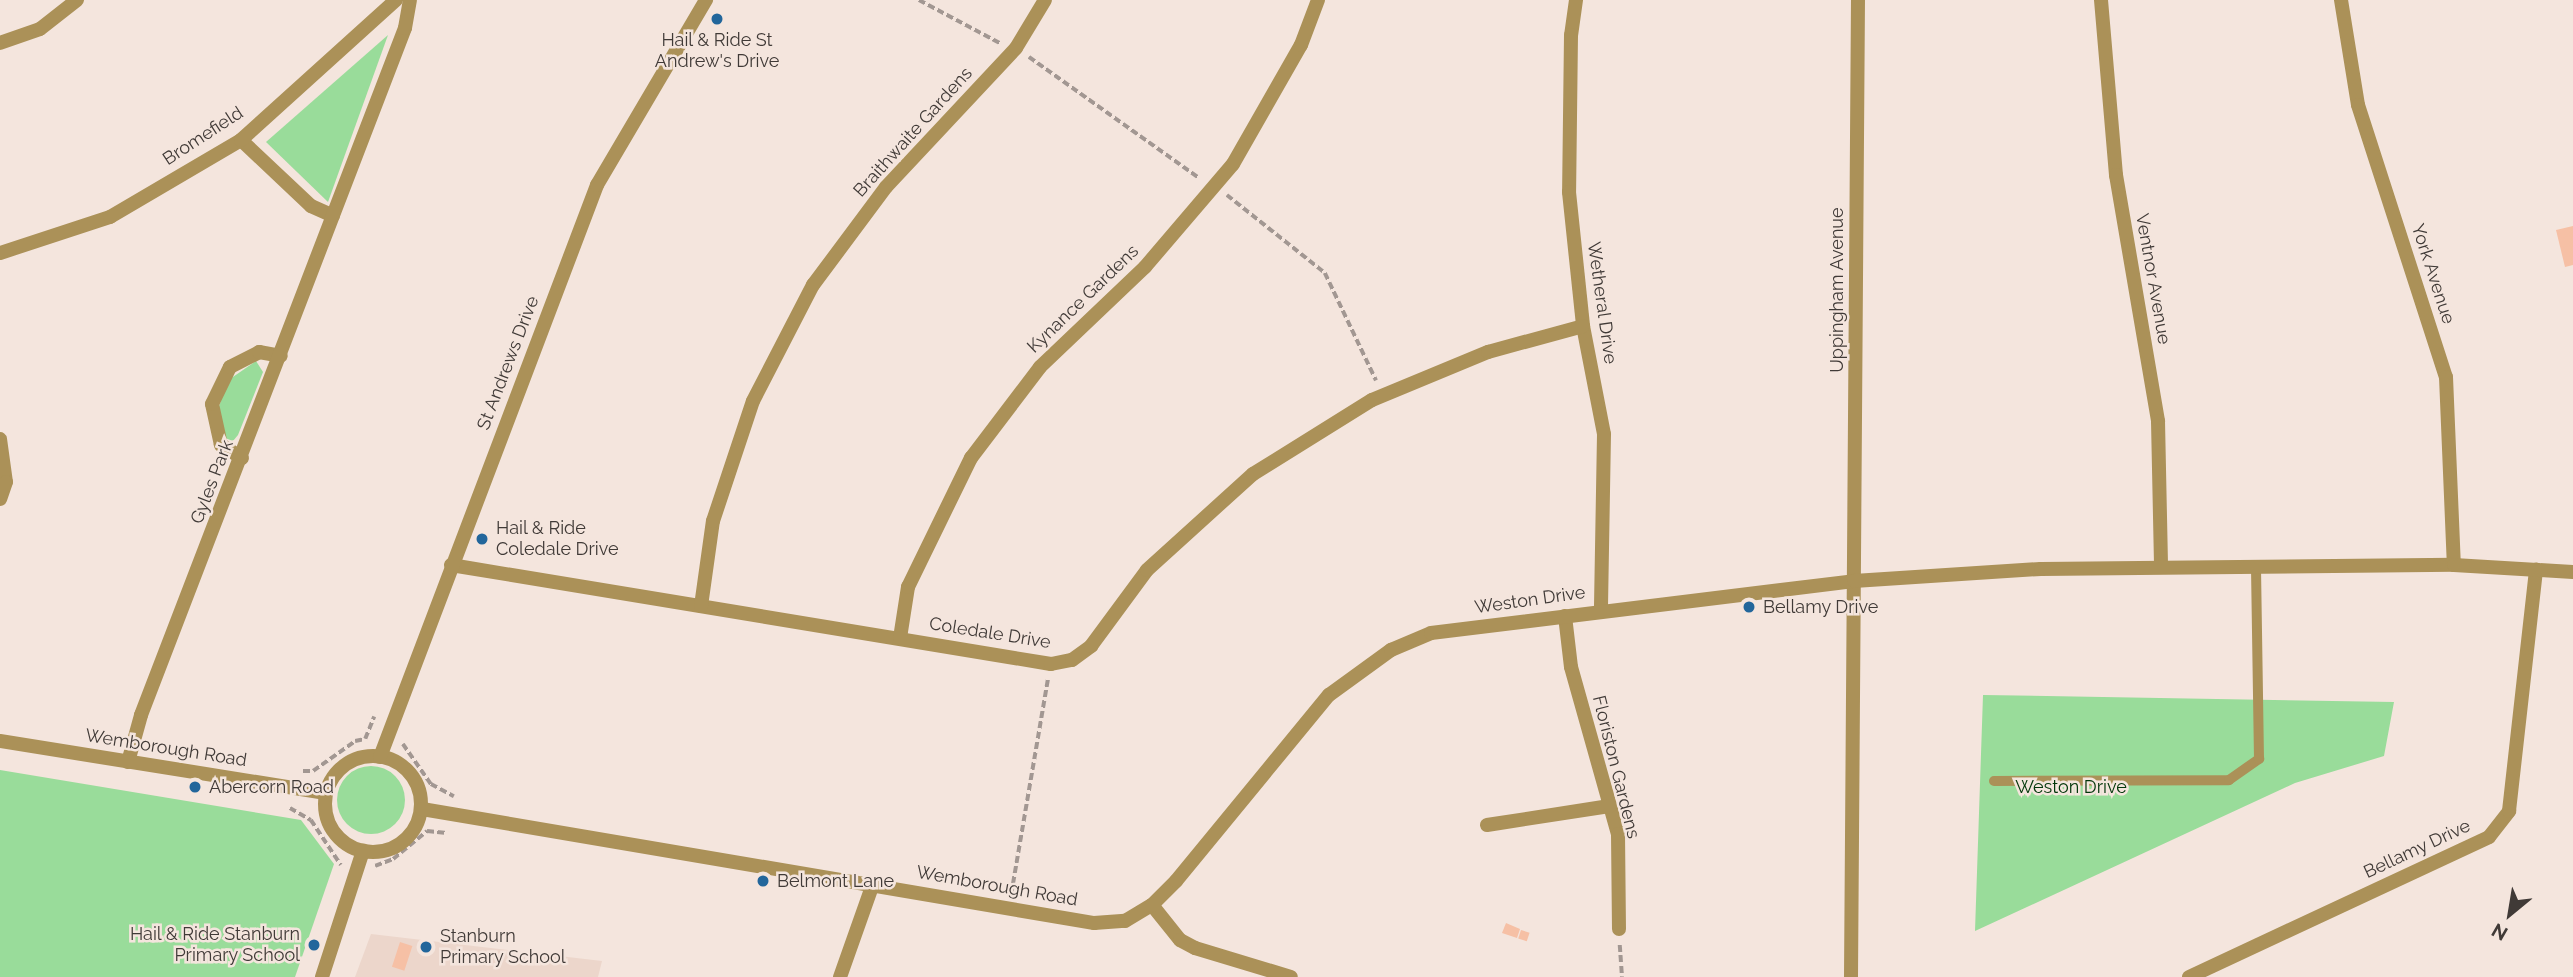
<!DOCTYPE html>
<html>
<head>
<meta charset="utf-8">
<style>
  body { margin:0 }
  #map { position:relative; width:2573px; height:977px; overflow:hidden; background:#f4e5dd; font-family:Raleway,sans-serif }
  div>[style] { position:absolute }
  .built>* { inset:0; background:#ecd6cb }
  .green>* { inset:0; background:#99dc9a }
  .round { border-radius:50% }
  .building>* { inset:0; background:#f6c0a5; transform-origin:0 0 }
  .path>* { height:3.5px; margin-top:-1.75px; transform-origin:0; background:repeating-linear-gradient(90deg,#a29792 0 7px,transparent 0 10.5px) }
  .service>* { height:10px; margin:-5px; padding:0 5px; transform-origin:5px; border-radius:5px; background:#ab9158 }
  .minor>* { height:14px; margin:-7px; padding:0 7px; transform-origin:7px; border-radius:7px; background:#ab9158 }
  .tertiary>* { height:14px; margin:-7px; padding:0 7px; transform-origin:7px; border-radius:7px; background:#ab9158 }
  .tertiary>.ring { margin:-7px; padding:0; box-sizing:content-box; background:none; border:14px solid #ab9158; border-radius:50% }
  .dots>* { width:19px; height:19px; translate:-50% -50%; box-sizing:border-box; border:4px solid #f4e5dd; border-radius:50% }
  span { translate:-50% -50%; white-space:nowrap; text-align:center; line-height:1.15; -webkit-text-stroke:5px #f4e5dd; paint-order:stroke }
  .poi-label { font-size:18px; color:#403a37 }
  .left { translate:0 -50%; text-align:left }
  .right { translate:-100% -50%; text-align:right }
  .street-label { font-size:18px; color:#403a37 }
  .park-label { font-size:18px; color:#013609 }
  .north { position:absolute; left:2475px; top:879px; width:70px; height:70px; -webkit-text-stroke:5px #f4e5dd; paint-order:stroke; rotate:210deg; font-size:19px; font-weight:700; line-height:28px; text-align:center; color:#403a37 }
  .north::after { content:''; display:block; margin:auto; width:24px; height:32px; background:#403a37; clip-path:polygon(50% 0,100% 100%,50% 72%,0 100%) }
</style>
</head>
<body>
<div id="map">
  <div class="built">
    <i style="clip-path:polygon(371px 934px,602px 961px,598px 977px,355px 977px)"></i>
  </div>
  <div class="green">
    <i style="clip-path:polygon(388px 35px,328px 202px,266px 142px)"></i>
    <i style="clip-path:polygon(256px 361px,263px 372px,238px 435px,233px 441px,225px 438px,219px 407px,224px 389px,230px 379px)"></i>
    <i style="clip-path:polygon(1983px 695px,2394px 702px,2384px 756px,2295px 783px,1975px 931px)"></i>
    <i class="round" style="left:337px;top:766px;width:68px;height:68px"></i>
    <i style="clip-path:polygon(0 770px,301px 820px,334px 864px,295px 977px,0 977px)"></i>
  </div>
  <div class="building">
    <i style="clip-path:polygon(2573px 226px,2573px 265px,2565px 267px,2556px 230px)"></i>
    <i style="clip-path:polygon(1506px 923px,1520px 929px,1517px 938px,1502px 933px)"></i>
    <i style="left:1521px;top:930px;width:9px;height:9px;rotate:18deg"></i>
    <i style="left:400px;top:942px;width:13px;height:26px;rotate:18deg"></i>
  </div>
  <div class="path">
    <i style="left:919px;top:0;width:92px;rotate:28deg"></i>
    <i style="left:1029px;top:57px;width:209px;rotate:35.4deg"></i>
    <i style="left:1227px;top:195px;width:125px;rotate:38.5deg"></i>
    <i style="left:1325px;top:273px;width:119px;rotate:64.5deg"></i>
    <i style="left:403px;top:744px;width:49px;rotate:55deg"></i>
    <i style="left:431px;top:784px;width:26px;rotate:28deg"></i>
    <i style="left:303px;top:771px;width:10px"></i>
    <i style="left:313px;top:771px;width:52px;rotate:-35.5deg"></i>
    <i style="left:355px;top:741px;width:10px;rotate:-11deg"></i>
    <i style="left:365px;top:739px;width:24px;rotate:-68deg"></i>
    <i style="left:290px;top:808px;width:24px;rotate:30deg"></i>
    <i style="left:311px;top:820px;width:54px;rotate:56.3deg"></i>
    <i style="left:375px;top:866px;width:19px;rotate:-21deg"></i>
    <i style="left:393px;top:859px;width:44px;rotate:-39.5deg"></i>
    <i style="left:427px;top:831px;width:20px;rotate:6deg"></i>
    <i style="left:1011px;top:894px;width:220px;rotate:-80.3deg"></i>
    <i style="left:1620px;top:945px;width:32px;rotate:86deg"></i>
  </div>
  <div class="service">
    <i style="left:1994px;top:781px;width:235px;rotate:-0.2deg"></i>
    <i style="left:2229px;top:780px;width:37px;rotate:-35deg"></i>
    <i style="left:2259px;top:759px;width:194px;rotate:-90.9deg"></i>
  </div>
  <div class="minor">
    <i style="left:1576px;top:0;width:35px;rotate:98deg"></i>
    <i style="left:1571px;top:35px;width:157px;rotate:90.7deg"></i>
    <i style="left:1569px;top:192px;width:135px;rotate:84deg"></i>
    <i style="left:1583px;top:326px;width:110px;rotate:79deg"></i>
    <i style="left:1604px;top:434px;width:176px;rotate:91deg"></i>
    <i style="left:2101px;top:0;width:176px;rotate:85.1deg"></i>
    <i style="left:2116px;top:175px;width:250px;rotate:80.3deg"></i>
    <i style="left:2158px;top:421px;width:144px;rotate:88.8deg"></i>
    <i style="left:2341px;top:0;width:106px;rotate:80.8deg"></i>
    <i style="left:2358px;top:105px;width:286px;rotate:72.1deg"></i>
    <i style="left:2446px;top:377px;width:188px;rotate:87.6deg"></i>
    <i style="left:0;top:43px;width:42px;rotate:-19.3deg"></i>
    <i style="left:40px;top:29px;width:47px;rotate:-38.1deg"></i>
    <i style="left:241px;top:140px;width:96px;rotate:43.3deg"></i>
    <i style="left:311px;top:206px;width:24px;rotate:24deg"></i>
    <i style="left:0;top:253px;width:116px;rotate:-18.1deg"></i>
    <i style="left:110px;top:217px;width:152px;rotate:-30.4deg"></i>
    <i style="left:241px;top:140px;width:209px;rotate:-42.1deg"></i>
    <i style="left:0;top:439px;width:43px;rotate:82.1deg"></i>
    <i style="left:6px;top:482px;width:18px;rotate:109deg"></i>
    <i style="left:242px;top:458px;width:25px;rotate:-148deg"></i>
    <i style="left:221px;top:445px;width:42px;rotate:-102.4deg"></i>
    <i style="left:212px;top:404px;width:41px;rotate:-64.1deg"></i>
    <i style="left:230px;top:367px;width:33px;rotate:-27deg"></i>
    <i style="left:259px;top:352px;width:22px;rotate:10deg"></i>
    <i style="left:451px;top:565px;width:608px;rotate:9.37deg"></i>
    <i style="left:1051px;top:664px;width:21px;rotate:-11deg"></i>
    <i style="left:1072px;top:660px;width:24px;rotate:-36deg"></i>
    <i style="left:1091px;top:646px;width:94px;rotate:-53.6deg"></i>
    <i style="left:1147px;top:570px;width:143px;rotate:-42.2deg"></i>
    <i style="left:1253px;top:474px;width:140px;rotate:-31.9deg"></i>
    <i style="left:1372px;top:400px;width:126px;rotate:-22.5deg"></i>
    <i style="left:1488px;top:352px;width:98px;rotate:-15.3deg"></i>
    <i style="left:701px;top:606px;width:86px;rotate:-82deg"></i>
    <i style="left:713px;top:521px;width:126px;rotate:-71.6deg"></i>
    <i style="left:753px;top:401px;width:131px;rotate:-62.7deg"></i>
    <i style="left:813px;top:285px;width:122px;rotate:-53.3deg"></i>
    <i style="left:886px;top:187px;width:190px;rotate:-46.9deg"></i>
    <i style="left:1016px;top:48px;width:56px;rotate:-58.9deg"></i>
    <i style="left:1565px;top:616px;width:51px;rotate:83.3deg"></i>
    <i style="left:1571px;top:667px;width:173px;rotate:74.3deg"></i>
    <i style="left:1618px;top:834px;width:95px;rotate:89.4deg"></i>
    <i style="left:900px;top:638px;width:52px;rotate:-81.1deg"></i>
    <i style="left:908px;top:587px;width:144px;rotate:-64deg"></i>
    <i style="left:971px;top:458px;width:114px;rotate:-52.8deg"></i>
    <i style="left:1040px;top:367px;width:145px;rotate:-43.6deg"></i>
    <i style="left:1145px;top:267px;width:135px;rotate:-49.5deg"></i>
    <i style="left:1233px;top:164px;width:137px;rotate:-60.3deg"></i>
    <i style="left:1301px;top:45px;width:48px;rotate:-69.3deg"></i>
    <i style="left:128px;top:762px;width:49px;rotate:-74.5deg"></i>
    <i style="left:141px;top:715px;width:736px;rotate:-68.98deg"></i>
    <i style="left:405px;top:28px;width:28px;rotate:-80deg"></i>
    <i style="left:1487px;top:825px;width:124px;rotate:-8.8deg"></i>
    <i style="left:1152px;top:905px;width:45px;rotate:51.3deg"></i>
    <i style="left:1180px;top:940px;width:17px;rotate:28deg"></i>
    <i style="left:1195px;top:948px;width:100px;rotate:16.8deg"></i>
    <i style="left:840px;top:977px;width:99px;rotate:-70.5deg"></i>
    <i style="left:1851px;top:977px;width:977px;rotate:-89.59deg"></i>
    <i style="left:2189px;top:977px;width:331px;rotate:-25deg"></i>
    <i style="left:2489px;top:837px;width:33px;rotate:-52deg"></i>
    <i style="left:2509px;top:811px;width:243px;rotate:-83.6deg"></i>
  </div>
  <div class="tertiary">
    <i style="left:0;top:741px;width:330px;rotate:9.1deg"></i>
    <i class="ring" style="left:325px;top:756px;width:82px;height:82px"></i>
    <i style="left:380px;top:757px;width:612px;rotate:-69.22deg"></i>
    <i style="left:597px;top:185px;width:215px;rotate:-59.5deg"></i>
    <i style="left:422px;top:809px;width:682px;rotate:9.63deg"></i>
    <i style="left:1094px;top:923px;width:31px;rotate:-4deg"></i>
    <i style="left:1125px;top:921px;width:31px;rotate:-31deg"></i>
    <i style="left:1152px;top:905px;width:34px;rotate:-45deg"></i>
    <i style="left:1176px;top:881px;width:241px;rotate:-50.6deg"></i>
    <i style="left:1329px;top:695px;width:77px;rotate:-36deg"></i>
    <i style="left:1391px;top:650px;width:43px;rotate:-23deg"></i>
    <i style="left:1431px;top:633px;width:426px;rotate:-7deg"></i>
    <i style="left:1854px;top:581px;width:187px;rotate:-3.7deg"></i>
    <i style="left:2041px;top:569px;width:413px;rotate:-0.6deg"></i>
    <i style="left:2454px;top:565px;width:119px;rotate:3.4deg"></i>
    <i style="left:322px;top:977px;width:133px;rotate:-72deg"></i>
  </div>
  <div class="dots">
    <i style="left:717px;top:19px;background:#22669b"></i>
    <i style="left:482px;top:539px;background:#22669b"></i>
    <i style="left:1749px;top:607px;background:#22669b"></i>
    <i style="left:195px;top:787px;background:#22669b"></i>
    <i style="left:763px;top:881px;background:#22669b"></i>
    <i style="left:314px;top:945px;background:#22669b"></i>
    <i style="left:426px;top:947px;background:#22669b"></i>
  </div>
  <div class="poi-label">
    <span style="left:717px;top:51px">Hail &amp; Ride St<br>Andrew's Drive</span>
    <span class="left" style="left:496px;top:539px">Hail &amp; Ride<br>Coledale Drive</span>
    <span class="left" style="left:1763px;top:607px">Bellamy Drive</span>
    <span class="left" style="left:209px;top:787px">Abercorn Road</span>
    <span class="left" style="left:777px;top:881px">Belmont Lane</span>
    <span class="right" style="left:300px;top:945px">Hail &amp; Ride Stanburn<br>Primary School</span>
    <span class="left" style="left:440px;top:947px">Stanburn<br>Primary School</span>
  </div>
  <div class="street-label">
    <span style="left:913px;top:132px;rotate:-48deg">Braithwaite Gardens</span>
    <span style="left:203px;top:136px;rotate:-33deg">Bromefield</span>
    <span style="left:2433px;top:274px;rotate:72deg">York Avenue</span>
    <span style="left:2153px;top:279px;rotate:80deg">Ventnor Avenue</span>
    <span style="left:1837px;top:290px;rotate:-90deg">Uppingham Avenue</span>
    <span style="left:1083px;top:299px;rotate:-44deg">Kynance Gardens</span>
    <span style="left:1602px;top:303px;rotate:82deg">Wetheral Drive</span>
    <span style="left:508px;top:363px;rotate:-69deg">St Andrews Drive</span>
    <span style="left:212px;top:482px;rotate:-69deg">Gyles Park</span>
    <span style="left:1530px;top:600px;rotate:-8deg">Weston Drive</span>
    <span style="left:990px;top:633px;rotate:9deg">Coledale Drive</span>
    <span style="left:166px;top:748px;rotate:9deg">Wemborough Road</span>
    <span style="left:1616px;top:767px;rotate:76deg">Floriston Gardens</span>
    <span style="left:2417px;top:849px;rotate:-25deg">Bellamy Drive</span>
    <span style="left:997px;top:886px;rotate:10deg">Wemborough Road</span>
  </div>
  <div class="park-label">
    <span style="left:2071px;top:787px">Weston Drive</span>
  </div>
  <div class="north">N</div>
</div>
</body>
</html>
